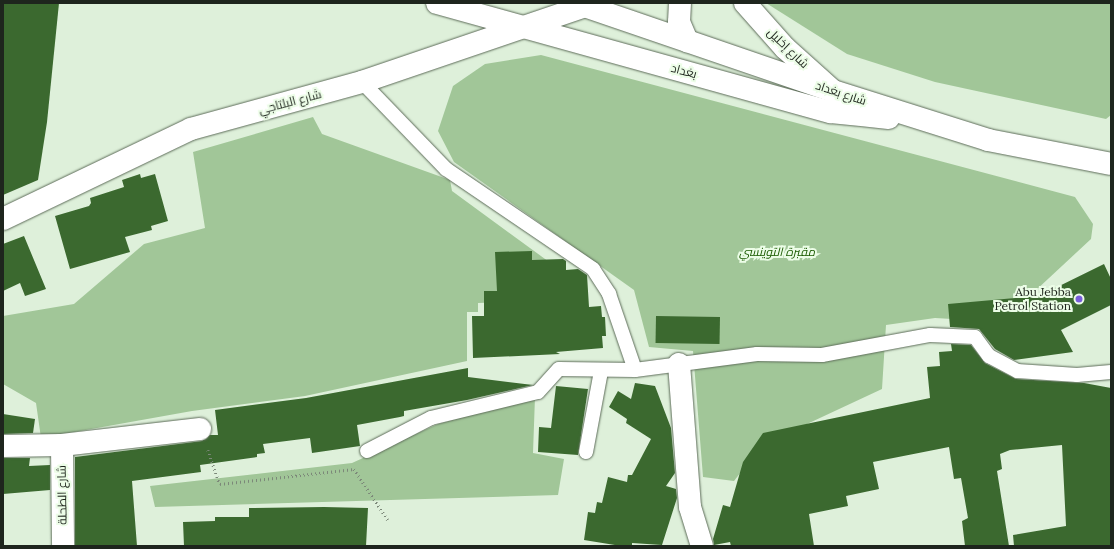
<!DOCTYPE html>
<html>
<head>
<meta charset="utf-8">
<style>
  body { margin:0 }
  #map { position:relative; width:1114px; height:549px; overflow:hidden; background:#def0da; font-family:Lora,Cairo,serif }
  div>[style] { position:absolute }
  .green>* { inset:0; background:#a1c698 }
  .building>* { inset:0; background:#3b692f; transform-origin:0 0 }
  .path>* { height:2.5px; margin-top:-1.25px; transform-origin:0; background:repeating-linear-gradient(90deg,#7c8879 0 1px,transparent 0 4px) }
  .roads { filter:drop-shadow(0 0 1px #5d6c59) drop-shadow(0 0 1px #5d6c59) }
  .service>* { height:14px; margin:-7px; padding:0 7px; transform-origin:7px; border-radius:7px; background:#fff }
  .minor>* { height:22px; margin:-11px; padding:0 11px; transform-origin:11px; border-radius:11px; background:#fff }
  .secondary>* { height:22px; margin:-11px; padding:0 11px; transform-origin:11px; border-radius:11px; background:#fff }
  .dots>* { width:11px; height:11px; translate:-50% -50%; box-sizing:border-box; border:2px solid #ecfde7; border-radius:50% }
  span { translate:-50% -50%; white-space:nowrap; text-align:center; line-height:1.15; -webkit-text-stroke:4px #ecfde7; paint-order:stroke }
  .street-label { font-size:12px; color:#1e251d }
  .park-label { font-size:12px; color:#1a5b00; font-style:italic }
  .poi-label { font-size:12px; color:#1e251d }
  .right { translate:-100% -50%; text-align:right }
  .frame { position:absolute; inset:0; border:4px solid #1e251d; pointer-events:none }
</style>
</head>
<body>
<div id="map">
  <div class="green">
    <i style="clip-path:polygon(766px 3px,1111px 3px,1111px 115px,1106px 119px,935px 82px,847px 54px)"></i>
    <i style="clip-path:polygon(541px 55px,1075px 197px,1093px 224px,1091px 239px,1034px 292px,1011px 299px,1003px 322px,935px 318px,886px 325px,882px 389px,762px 445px,734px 481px,703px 477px,693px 351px,649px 347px,634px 290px,454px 162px,438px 131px,453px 86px,485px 64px)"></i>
    <i style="clip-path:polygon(313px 117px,322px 134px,450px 180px,452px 191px,556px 267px,506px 302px,478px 303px,478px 312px,467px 312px,467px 361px,305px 396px,192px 411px,41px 438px,36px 403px,3px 384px,3px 316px,74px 304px,144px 244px,205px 228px,193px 152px)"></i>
    <i style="clip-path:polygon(535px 397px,533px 453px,564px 459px,558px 495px,155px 507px,150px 486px,352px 463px,438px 424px)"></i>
  </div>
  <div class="building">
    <i style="clip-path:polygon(3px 3px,59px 3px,47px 122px,38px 180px,3px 195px)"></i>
    <i style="clip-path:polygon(140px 174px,141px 178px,155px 174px,168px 221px,151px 226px,152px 230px,125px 237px,130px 252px,70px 269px,55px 216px,89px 206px,91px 203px,90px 198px,124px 187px,122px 180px)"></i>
    <i style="clip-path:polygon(24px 236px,46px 289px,25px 296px,20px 283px,3px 291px,3px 244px)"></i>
    <i style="clip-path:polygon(532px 251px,532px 260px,563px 259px,566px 261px,566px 270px,578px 269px,587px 275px,589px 307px,601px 306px,602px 317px,605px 317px,606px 336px,602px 336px,603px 348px,556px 352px,560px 354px,473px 358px,472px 316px,484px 316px,484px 291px,497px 291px,495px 252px)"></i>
    <i style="clip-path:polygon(1104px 264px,1111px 279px,1111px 305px,1061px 330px,1073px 352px,1014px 360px,995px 349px,979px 329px,950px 327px,948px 304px,1039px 296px)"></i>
    <i style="left:656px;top:316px;width:64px;height:27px;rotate:1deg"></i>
    <i style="clip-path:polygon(951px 344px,971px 345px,985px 363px,1016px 379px,1084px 383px,1111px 388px,1111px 546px,1014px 546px,1013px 535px,1066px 526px,1062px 445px,1010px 450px,1000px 454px,1002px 469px,997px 471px,1009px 546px,965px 546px,962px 521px,968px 518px,961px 478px,954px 479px,949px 447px,873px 462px,879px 489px,846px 496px,848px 506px,809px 514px,814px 546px,731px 546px,730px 542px,714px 545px,713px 539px,723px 505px,730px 507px,743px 462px,763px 433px,930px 398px,927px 367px,940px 366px,939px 352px,952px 351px)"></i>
    <i style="clip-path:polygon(468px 368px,468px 377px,533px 385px,467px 400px,404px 411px,404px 416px,400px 417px,357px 425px,360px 446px,312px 453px,310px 438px,263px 444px,265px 453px,257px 454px,257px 457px,200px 465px,201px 472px,132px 481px,137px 546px,75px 546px,75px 457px,202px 441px,210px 435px,218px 435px,215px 410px,306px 398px)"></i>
    <i style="clip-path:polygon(635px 383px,655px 386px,671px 428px,675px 473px,666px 486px,676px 489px,677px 498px,662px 545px,632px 543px,632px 546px,621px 546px,584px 540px,588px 512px,595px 513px,597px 502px,602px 503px,608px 477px,627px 482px,628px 475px,632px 475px,651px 439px,626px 423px,627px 419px,609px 407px,618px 391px,631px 399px)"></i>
    <i style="clip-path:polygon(556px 386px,588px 389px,578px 455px,538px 452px,539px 427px,551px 428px)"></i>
    <i style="clip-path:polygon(3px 414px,35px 419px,33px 433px,3px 434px)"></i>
    <i style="clip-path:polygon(3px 458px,30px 458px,29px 466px,50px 465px,50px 490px,3px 494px)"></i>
    <i style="clip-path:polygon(324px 507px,368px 508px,366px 546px,184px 546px,183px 522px,215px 521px,215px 517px,249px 517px,249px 508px)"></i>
  </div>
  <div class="path">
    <i style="left:208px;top:450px;width:36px;rotate:71deg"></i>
    <i style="left:220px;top:484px;width:135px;rotate:-6.4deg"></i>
    <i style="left:354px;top:469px;width:61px;rotate:56.3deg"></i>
  </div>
  <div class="roads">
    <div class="service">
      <i style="left:362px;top:82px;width:121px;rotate:46deg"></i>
      <i style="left:446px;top:169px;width:178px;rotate:34.2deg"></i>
      <i style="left:593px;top:269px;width:30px;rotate:57deg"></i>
      <i style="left:609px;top:294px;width:80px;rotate:71.1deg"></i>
      <i style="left:367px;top:451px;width:72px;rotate:-27.3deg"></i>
      <i style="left:431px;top:418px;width:110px;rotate:-13.7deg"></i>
      <i style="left:538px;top:392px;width:31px;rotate:-48deg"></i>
      <i style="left:559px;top:369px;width:76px;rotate:0.8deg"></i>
      <i style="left:635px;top:370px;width:123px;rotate:-7.5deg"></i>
      <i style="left:757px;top:354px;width:65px;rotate:0.9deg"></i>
      <i style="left:822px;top:355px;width:110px;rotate:-10.5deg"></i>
      <i style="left:930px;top:335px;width:45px;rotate:2.5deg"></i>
      <i style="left:975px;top:337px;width:24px;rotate:54deg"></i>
      <i style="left:989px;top:356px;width:32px;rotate:28deg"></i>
      <i style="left:1017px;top:371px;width:60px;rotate:3.8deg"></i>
      <i style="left:1077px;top:375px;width:34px;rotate:-5deg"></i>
      <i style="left:586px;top:452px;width:82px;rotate:-79.5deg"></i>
    </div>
    <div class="minor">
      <i style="left:680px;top:3px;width:19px;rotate:93deg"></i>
      <i style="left:679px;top:22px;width:21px;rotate:67deg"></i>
      <i style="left:745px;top:3px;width:60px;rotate:48.4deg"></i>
      <i style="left:785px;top:48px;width:64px;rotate:41.9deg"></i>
      <i style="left:3px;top:219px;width:208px;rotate:-25.6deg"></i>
      <i style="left:191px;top:129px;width:177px;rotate:-15.4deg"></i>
      <i style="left:362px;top:82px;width:245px;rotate:-18.8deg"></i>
      <i style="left:679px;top:364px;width:143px;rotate:85.6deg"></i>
      <i style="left:690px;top:507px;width:41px;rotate:72.9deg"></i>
      <i style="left:62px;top:445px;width:101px;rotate:89.4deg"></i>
      <i style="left:3px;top:446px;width:59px;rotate:-1deg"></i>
      <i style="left:62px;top:445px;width:139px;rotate:-6.6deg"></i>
    </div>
    <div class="secondary">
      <i style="left:437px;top:3px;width:409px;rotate:15.5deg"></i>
      <i style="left:831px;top:112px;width:58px;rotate:5.9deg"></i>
      <i style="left:576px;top:3px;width:272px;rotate:18.9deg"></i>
      <i style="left:833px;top:91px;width:163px;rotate:17.5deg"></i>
      <i style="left:988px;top:140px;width:125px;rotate:11deg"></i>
    </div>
  </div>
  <div class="dots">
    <i style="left:1079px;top:299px;background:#795ed9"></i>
  </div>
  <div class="street-label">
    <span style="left:788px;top:48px;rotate:44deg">شارع إخليل</span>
    <span style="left:684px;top:71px;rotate:15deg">بغداد</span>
    <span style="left:841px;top:93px;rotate:18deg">شارع بغداد</span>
    <span style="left:290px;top:102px;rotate:-15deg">شارع البلتاجي</span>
    <span style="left:62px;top:495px;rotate:-91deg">شارع الطحلة</span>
  </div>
  <div class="park-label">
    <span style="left:777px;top:252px">مقبرة التوينسي</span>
  </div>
  <div class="poi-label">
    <span class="right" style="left:1071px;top:299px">Abu Jebba<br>Petrol Station</span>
  </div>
  <div class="frame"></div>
</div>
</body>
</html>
